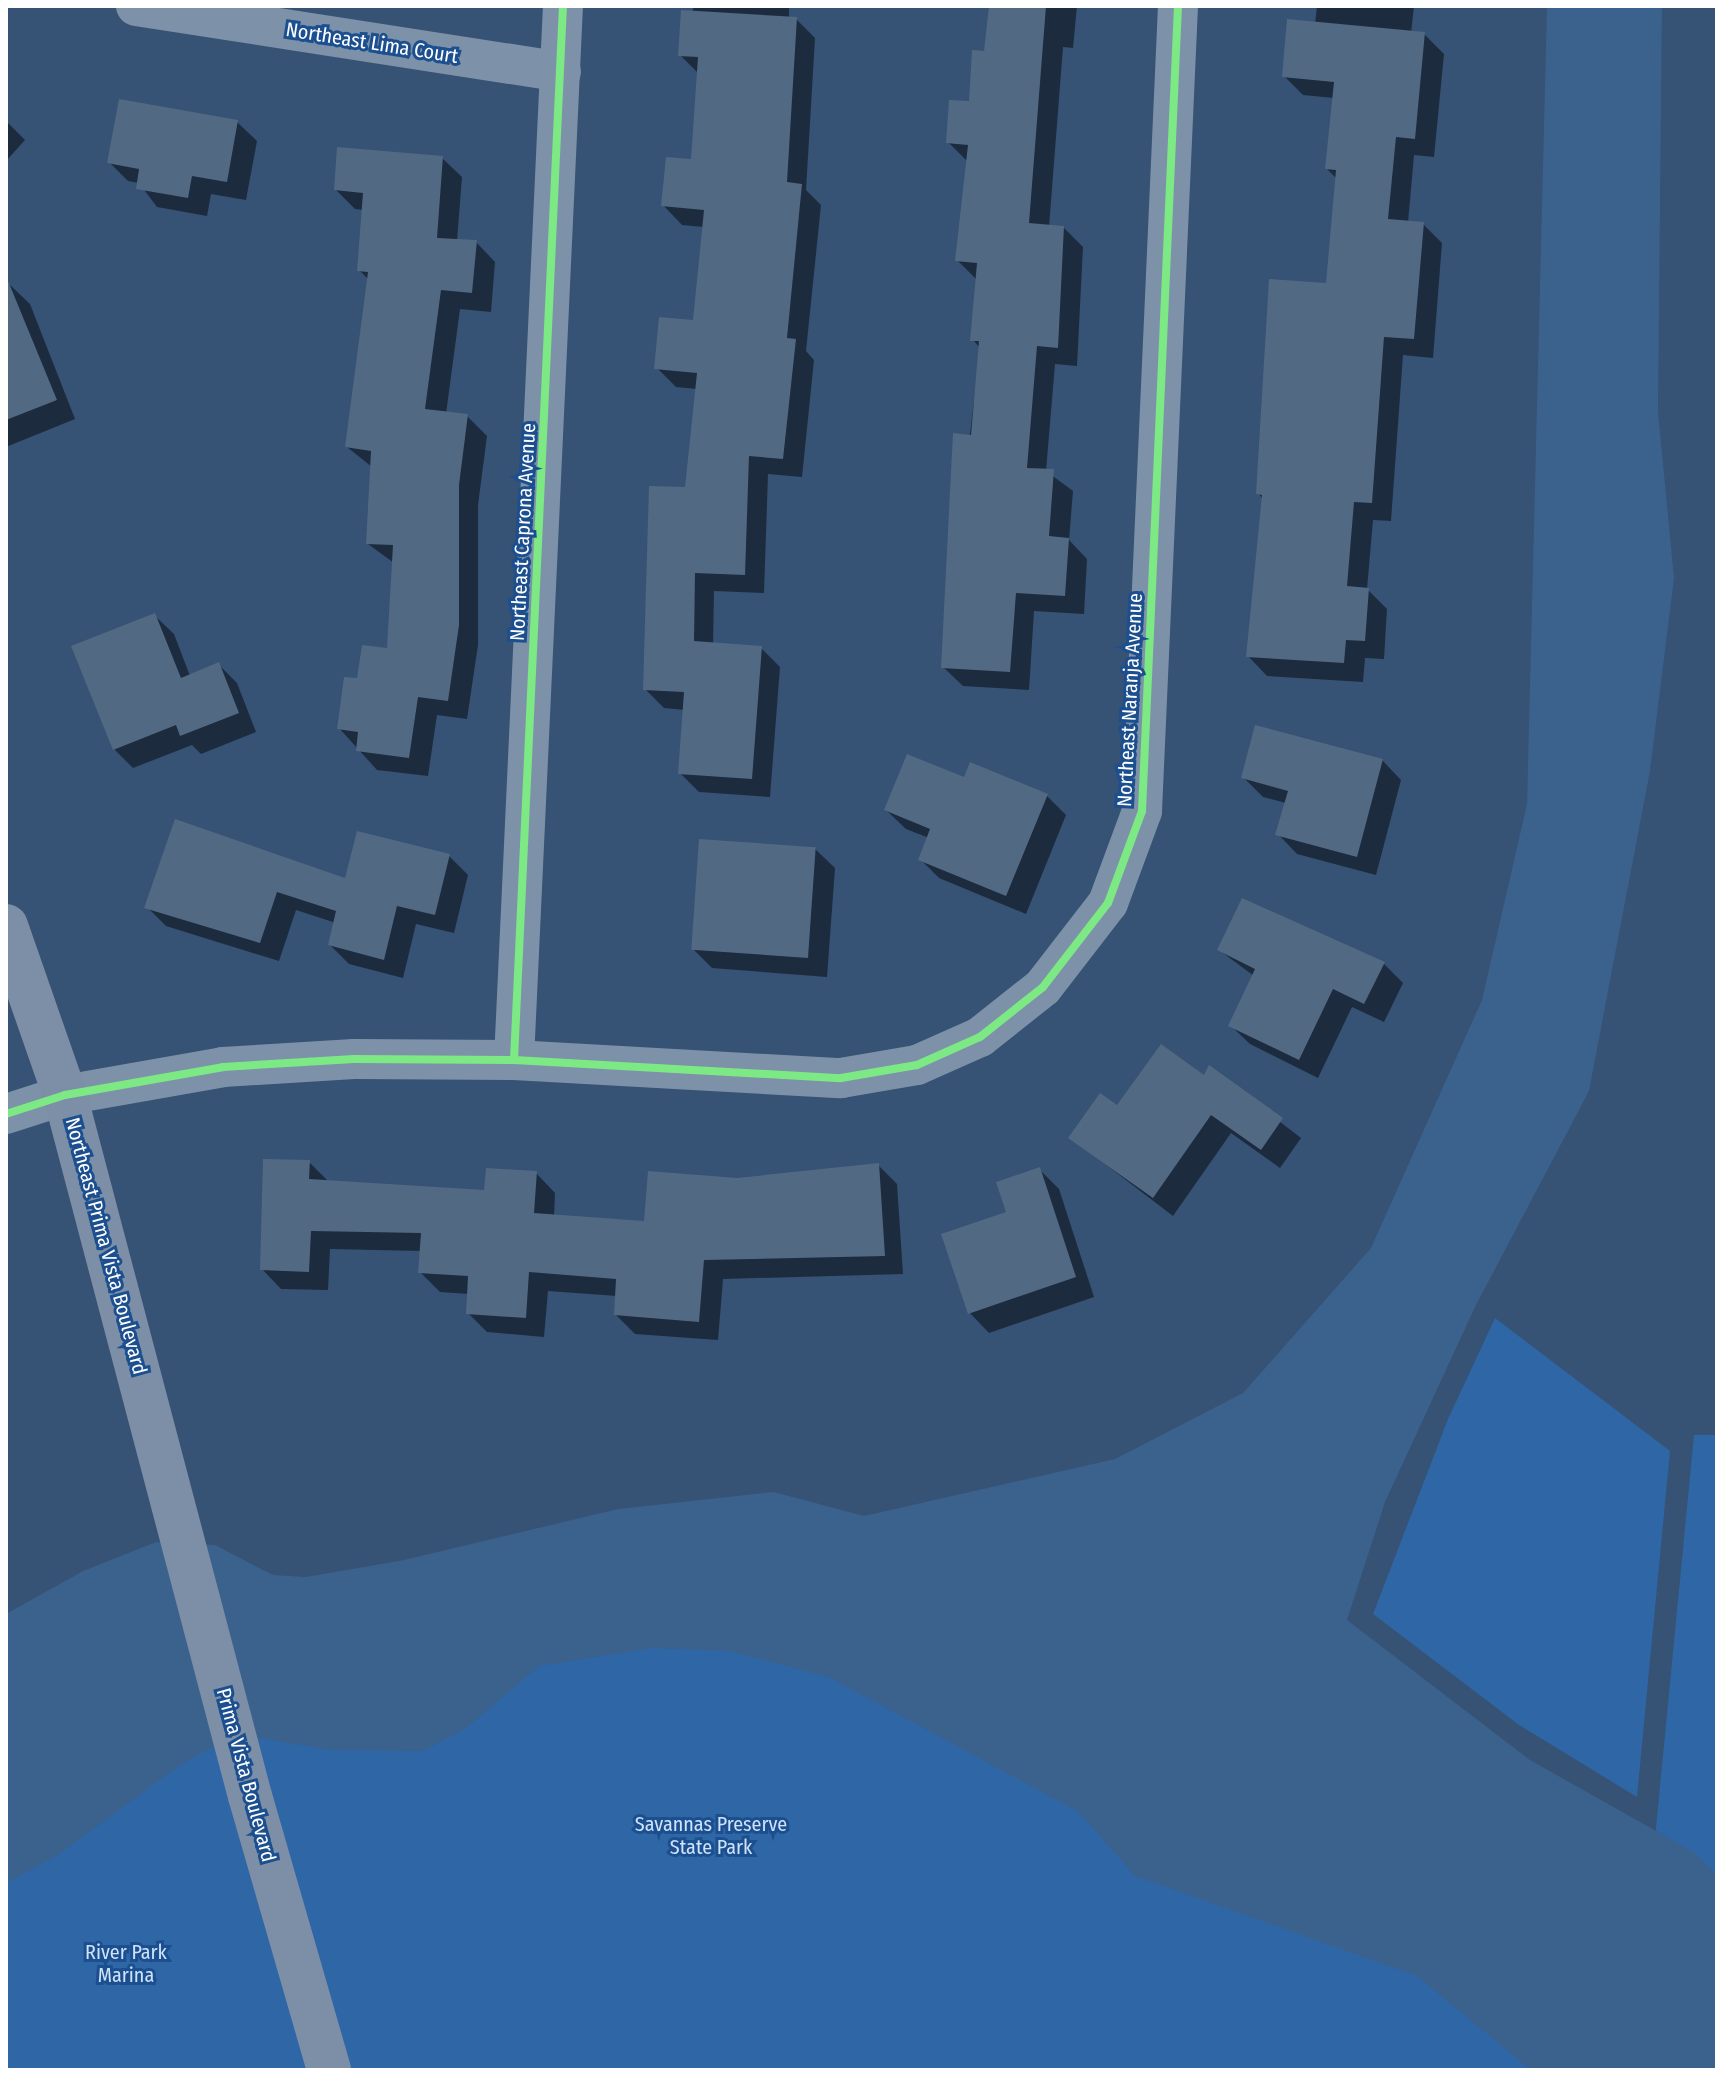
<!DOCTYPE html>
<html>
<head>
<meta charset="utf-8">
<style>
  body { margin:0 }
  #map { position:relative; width:1723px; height:2076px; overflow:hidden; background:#365274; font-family:"Fira Sans Condensed",sans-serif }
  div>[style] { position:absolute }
  .green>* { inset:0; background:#2f66a5 }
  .water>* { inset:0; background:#3b618d }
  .shadow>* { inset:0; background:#0007 }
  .building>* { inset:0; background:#526984; transform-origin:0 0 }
  .minor>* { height:40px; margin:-20px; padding:0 20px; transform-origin:20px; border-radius:20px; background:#7d92a8 }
  .major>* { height:44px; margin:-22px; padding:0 22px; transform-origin:22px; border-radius:22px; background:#7d8ea7 }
  .cycleway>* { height:8px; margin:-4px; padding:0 4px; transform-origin:4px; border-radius:4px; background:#7ce984 }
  span { translate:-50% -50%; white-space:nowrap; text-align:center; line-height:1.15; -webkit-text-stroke:6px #1b4f8f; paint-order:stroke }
  .street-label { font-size:20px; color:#fff }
  .park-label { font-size:20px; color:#cfe3fa }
  .frame { position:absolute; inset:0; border:8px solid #fff; pointer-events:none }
</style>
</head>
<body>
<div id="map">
  <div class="green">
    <i style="clip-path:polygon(1495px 1318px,1670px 1451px,1637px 1797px,1519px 1725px,1373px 1614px,1448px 1419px)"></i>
    <i style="clip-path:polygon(1694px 1435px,1717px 1435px,1717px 2070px,6px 2070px,6px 1732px,724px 1598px,1646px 1931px)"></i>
  </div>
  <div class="water">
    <i style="clip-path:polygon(1547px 6px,1662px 6px,1658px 411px,1674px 578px,1650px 771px,1589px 1091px,1475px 1307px,1385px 1502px,1347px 1620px,1530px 1760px,1697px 1854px,1717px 1876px,1717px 2070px,1531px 2070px,1417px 1976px,1135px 1876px,1079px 1812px,829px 1677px,728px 1651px,653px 1648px,539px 1666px,465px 1729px,423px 1751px,331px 1750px,259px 1738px,225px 1740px,180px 1765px,58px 1855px,6px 1883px,6px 1614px,83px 1571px,156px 1542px,215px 1545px,273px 1575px,306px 1577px,404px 1560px,618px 1509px,774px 1492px,864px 1516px,1115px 1459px,1243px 1393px,1371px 1248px,1482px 1000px,1527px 804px)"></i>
  </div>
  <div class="shadow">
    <i style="clip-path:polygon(694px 6px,789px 6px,789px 18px,796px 19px,815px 38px,806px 190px,821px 205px,806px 351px,814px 360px,802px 477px,768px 474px,764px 593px,714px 591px,713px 644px,761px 648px,780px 667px,770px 797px,699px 792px,680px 773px,685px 710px,664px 708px,645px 689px,687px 489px,697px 389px,676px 387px,657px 368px,695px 322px,704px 227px,682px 225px,663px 205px,693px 162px,699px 74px,680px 55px)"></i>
    <i style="clip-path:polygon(991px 6px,1077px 6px,1073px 48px,1063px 47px,1049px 227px,1064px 228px,1083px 247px,1077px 366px,1055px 364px,1046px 471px,1073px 491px,1069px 540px,1087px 559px,1084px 614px,1034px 611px,1029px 690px,963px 686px,943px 667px,980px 348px,973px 340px,976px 279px,957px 260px,968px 162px,948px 142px,971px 104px,986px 53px)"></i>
    <i style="clip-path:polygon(1317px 6px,1414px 6px,1411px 33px,1424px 34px,1444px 54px,1434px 157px,1414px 155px,1408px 223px,1423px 224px,1442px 243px,1433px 358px,1403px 355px,1391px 521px,1373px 520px,1367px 589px,1387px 609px,1384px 659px,1365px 658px,1363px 682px,1267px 676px,1248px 656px,1263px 499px,1258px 493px,1328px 285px,1337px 179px,1327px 169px,1334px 98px,1303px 95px,1284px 76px,1315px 24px)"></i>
    <i style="clip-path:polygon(6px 121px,25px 140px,6px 161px)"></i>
    <i style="clip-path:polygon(237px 122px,257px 141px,246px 200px,211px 194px,207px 216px,157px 207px,139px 183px,128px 181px,109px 162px)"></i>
    <i style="clip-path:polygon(442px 158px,462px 177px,457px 241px,476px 242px,495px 262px,491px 312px,460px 309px,446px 414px,467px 416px,487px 436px,478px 505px,478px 645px,467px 719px,437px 715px,428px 776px,377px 770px,339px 728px,359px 681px,389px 651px,394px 563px,368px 544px,372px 467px,347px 447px,369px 280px,359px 270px,364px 210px,355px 209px,336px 190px)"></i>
    <i style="clip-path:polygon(10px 285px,30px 304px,75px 419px,6px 447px,6px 287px)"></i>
    <i style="clip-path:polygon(154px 615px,174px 634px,190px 676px,218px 664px,237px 683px,256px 732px,201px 754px,192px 745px,133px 768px,114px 749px)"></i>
    <i style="clip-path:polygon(1382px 760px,1401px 780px,1376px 875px,1297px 854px,1278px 834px,1286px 803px,1263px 797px,1243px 777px)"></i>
    <i style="clip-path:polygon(1047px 796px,1066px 815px,1026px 914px,939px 878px,920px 859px,929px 838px,906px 829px,886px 810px)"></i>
    <i style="clip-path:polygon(815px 849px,835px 868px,827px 977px,712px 968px,693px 949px)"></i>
    <i style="clip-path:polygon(449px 856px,468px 875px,454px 933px,416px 924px,403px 978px,349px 964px,330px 945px,336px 923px,296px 910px,279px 961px,166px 926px,147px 907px,346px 881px)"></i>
    <i style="clip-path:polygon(1219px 950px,1384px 964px,1403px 983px,1384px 1022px,1352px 1007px,1318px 1078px,1250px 1044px,1230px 1025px,1254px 976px)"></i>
    <i style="clip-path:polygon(1210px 1068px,1301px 1138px,1280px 1168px,1231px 1133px,1173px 1216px,1071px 1138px,1205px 1078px)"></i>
    <i style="clip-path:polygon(309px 1162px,329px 1182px,486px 1192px,536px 1173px,555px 1193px,554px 1217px,646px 1223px,737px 1180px,878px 1165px,897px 1184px,903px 1274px,723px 1279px,718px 1340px,635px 1334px,616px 1315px,617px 1296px,548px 1291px,544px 1337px,487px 1332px,468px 1313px,469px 1294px,440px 1292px,420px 1272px,422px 1251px,330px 1249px,328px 1290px,281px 1289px,262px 1269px)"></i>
    <i style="clip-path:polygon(1040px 1170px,1059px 1189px,1094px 1297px,989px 1333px,970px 1313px,1008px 1213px)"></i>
  </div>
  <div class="building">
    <i style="clip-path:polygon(989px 6px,1046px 6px,1029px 223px,1064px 226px,1058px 348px,1037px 346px,1027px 468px,1054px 469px,1049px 536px,1069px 538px,1065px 596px,1016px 593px,1010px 672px,941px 668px,953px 433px,971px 435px,979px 341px,970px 341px,977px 263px,955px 261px,968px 145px,946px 143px,949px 100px,969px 101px,972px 50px,984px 51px)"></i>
    <i style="clip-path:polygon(681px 10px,797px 17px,787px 182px,802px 184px,787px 338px,796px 339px,783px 459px,749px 456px,745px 575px,695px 573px,694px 641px,762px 646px,752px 779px,678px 774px,684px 692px,643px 690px,649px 486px,685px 487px,697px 373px,654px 369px,659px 317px,693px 320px,704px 210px,661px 206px,666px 157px,691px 159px,698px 57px,678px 56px)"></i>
    <i style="clip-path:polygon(1287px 19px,1425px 32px,1415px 139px,1396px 137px,1388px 219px,1424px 222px,1414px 339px,1384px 337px,1372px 503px,1354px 502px,1347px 586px,1369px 588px,1365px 641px,1346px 640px,1344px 663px,1246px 657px,1262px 495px,1256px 494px,1269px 279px,1326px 283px,1336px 170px,1325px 169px,1334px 82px,1282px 77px)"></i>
    <i style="clip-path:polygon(119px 99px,238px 120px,227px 182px,192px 176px,188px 198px,136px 189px,139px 169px,107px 163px)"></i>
    <i style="clip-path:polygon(337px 147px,443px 156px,437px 238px,477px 240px,472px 293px,441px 290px,425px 409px,468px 414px,459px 485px,459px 625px,448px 701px,418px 697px,409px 758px,356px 751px,358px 732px,337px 729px,344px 677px,357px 678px,362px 645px,387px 648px,393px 545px,366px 544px,371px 451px,345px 447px,368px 272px,357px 271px,363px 193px,334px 190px)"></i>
    <i style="clip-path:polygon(6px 276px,57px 400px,6px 420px)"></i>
    <i style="clip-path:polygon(155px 613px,181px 678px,219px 662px,239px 713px,180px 736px,176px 725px,113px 750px,71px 646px)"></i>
    <i style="clip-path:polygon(1255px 725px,1383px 759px,1357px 857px,1275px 835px,1288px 791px,1241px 778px)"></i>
    <i style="clip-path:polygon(907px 754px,964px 777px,970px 762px,1048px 794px,1006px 896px,918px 860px,930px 829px,884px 810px)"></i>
    <i style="clip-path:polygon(175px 819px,345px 878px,357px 831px,450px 854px,435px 915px,397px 906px,384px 960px,328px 945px,336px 911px,277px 892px,260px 943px,144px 908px)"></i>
    <i style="left:699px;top:839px;width:117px;height:111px;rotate:4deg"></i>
    <i style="clip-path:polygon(1242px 898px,1385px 962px,1364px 1004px,1333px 989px,1299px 1060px,1228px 1026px,1255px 969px,1217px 950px)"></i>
    <i style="clip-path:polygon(1161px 1044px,1204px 1075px,1209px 1065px,1283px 1118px,1261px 1150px,1211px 1115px,1153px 1198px,1068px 1138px,1100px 1093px,1117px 1105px)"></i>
    <i style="clip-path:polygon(263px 1159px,310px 1160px,309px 1179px,484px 1190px,486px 1168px,537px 1171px,534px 1213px,644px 1221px,648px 1171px,737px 1178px,879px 1163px,885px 1256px,704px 1260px,699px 1322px,614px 1315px,616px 1279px,529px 1272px,526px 1318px,466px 1314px,468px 1276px,418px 1273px,421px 1233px,311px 1231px,309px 1272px,260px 1270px)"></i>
    <i style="clip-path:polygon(1040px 1167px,1076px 1277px,968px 1314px,941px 1234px,1006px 1212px,996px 1182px)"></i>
  </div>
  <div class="minor">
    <i style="left:136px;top:6px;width:430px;rotate:8.8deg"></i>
    <i style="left:514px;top:1060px;width:1055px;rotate:-87.34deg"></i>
    <i style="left:6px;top:1114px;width:62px;rotate:-17.9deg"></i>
    <i style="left:65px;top:1095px;width:160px;rotate:-10deg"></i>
    <i style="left:223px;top:1067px;width:131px;rotate:-3.5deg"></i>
    <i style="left:354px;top:1059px;width:160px;rotate:0.4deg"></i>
    <i style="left:514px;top:1060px;width:327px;rotate:3.2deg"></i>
    <i style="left:841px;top:1078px;width:77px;rotate:-9.7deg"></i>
    <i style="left:917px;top:1065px;width:69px;rotate:-24deg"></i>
    <i style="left:980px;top:1037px;width:80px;rotate:-38.4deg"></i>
    <i style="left:1043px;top:987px;width:106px;rotate:-52.3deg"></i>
    <i style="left:1108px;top:903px;width:98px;rotate:-69.7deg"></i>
    <i style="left:1142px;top:811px;width:806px;rotate:-87.44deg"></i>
  </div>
  <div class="major">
    <i style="left:6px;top:926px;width:179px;rotate:70.8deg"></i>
    <i style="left:65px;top:1095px;width:725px;rotate:75.22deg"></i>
    <i style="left:250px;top:1796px;width:285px;rotate:73.9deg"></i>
  </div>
  <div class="cycleway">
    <i style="left:514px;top:1060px;width:1055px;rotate:-87.34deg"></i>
    <i style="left:6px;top:1114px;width:62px;rotate:-17.9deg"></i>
    <i style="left:65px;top:1095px;width:160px;rotate:-10deg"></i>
    <i style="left:223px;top:1067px;width:131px;rotate:-3.5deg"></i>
    <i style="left:354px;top:1059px;width:160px;rotate:0.4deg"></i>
    <i style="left:514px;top:1060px;width:327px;rotate:3.2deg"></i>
    <i style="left:841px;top:1078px;width:77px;rotate:-9.7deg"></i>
    <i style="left:917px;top:1065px;width:69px;rotate:-24deg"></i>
    <i style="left:980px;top:1037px;width:80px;rotate:-38.4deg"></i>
    <i style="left:1043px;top:987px;width:106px;rotate:-52.3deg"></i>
    <i style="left:1108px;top:903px;width:98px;rotate:-69.7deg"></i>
    <i style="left:1142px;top:811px;width:806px;rotate:-87.44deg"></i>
  </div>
  <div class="street-label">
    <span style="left:372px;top:43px;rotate:9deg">Northeast Lima Court</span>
    <span style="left:523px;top:532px;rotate:-87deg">Northeast Caprona Avenue</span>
    <span style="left:1130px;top:700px;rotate:-87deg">Northeast Naranja Avenue</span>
    <span style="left:106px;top:1246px;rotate:75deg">Northeast Prima Vista Boulevard</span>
    <span style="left:246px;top:1775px;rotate:75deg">Prima Vista Boulevard</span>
  </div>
  <div class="park-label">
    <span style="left:711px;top:1836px">Savannas Preserve<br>State Park</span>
    <span style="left:126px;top:1964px">River Park<br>Marina</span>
  </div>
  <div class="frame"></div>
</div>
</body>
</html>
